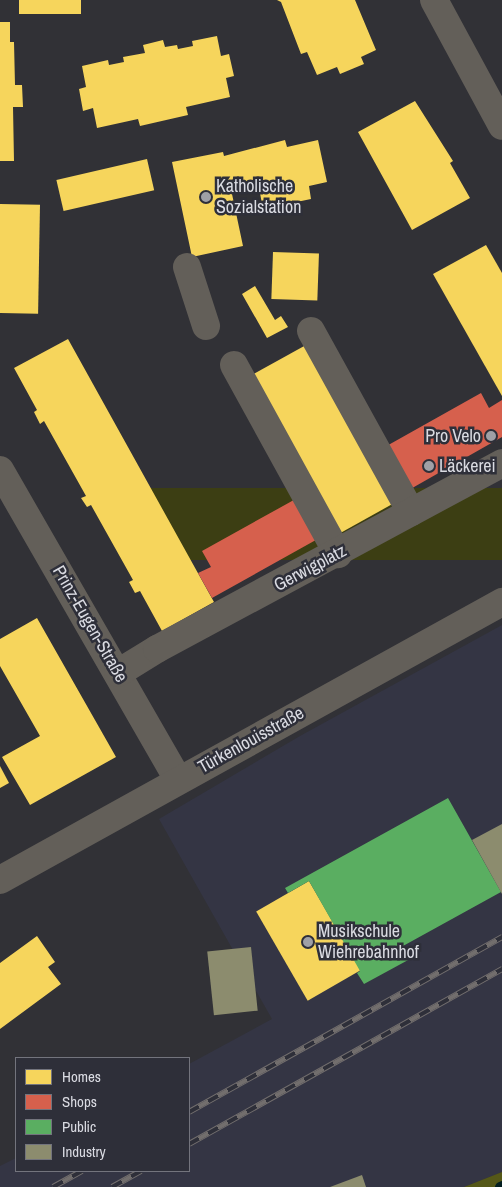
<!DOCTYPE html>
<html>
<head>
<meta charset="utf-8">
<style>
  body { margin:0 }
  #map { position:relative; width:502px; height:1187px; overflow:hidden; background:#313136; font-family:"Archivo Narrow",sans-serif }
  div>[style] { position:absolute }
  .built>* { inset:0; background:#343544 }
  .green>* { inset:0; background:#3c3e13; transform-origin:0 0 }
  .forest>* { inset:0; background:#555818 }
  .homes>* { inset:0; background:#f6d55c; transform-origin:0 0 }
  .shops>* { inset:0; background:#d6604d }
  .public>* { inset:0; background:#5aae61 }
  .industry>* { inset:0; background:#8c8c6e; transform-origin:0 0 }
  .stream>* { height:11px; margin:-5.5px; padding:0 5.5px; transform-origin:5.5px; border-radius:5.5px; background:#041f21 }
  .minor>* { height:28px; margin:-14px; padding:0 14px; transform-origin:14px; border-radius:14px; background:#635f59 }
  .rail>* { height:5.5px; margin-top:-2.75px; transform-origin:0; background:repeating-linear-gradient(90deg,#2e2f39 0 11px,#726e6d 0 22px); box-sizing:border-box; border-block:1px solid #726e6d }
  .dots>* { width:14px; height:14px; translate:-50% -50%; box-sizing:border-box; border:2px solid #2e2f39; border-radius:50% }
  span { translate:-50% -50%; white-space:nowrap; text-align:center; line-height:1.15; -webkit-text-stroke:5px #2e2f39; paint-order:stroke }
  .poi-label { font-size:18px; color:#dadbe2 }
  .left { translate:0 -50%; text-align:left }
  .right { translate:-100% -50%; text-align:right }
  .street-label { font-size:18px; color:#dadbe2 }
  .legend { position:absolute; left:15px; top:1057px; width:175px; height:115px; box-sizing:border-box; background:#2e2f39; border:1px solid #73747d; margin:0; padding:6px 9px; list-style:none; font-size:15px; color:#dadbe2 }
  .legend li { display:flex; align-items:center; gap:10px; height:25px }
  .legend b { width:25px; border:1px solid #73747d }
</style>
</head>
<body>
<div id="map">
  <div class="built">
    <i style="clip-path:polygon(502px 625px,502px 1172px,464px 1187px,0 1187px,0 1166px,16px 1158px,16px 1171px,189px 1171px,189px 1064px,272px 1019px,159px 819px,300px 736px)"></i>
  </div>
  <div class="green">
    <i style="left:502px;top:488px;width:72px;height:377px;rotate:90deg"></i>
  </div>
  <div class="forest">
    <i style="clip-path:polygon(502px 1172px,502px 1187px,464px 1187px)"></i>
  </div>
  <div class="homes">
    <i style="left:19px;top:0;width:62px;height:14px"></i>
    <i style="clip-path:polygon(277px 0,355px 0,376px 50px,361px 57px,364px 64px,340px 74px,337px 67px,317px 75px,307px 52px,301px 54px,281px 2px)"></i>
    <i style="clip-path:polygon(0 22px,10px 22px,10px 42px,14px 42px,15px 85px,22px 85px,23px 107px,13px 107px,14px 161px,0 161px)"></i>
    <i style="clip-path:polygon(217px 36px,221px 56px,229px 54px,234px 76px,226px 78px,230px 97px,186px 107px,188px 115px,140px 126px,138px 119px,97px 128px,93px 108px,83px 111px,79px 89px,86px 87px,82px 66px,108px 60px,109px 65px,124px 62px,123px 57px,145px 53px,143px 45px,163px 40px,165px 47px,177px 45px,178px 49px,193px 46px,192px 41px)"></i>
    <i style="clip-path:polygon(415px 101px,453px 161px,450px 163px,470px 198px,412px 230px,358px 132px)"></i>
    <i style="clip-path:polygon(285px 140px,287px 147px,318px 140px,327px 182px,309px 186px,311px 199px,263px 209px,259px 188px,232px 194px,243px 246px,192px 257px,172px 162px,223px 152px,224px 156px)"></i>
    <i style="left:147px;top:159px;width:32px;height:93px;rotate:77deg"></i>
    <i style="left:0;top:204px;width:40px;height:109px;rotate:1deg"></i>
    <i style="clip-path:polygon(486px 245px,502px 273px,502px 396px,433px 274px)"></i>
    <i style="left:273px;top:252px;width:46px;height:47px;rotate:2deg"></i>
    <i style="clip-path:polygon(255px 286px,275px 320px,281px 316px,288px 327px,267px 338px,242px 294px)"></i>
    <i style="clip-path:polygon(68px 339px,214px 602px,162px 631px,140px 591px,135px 593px,129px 582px,133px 580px,91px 505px,87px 507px,81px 498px,86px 496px,44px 421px,40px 424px,34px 412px,37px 410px,14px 368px)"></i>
    <i style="left:306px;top:345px;width:181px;height:61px;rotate:61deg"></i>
    <i style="clip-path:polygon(37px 618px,116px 757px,30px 805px,2px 757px,40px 736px,0 666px,0 639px)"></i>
    <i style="clip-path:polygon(0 766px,9px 783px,0 788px)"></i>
    <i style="left:309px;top:881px;width:103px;height:61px;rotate:60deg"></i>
    <i style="clip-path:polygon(37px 936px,55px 962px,48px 967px,61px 984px,0 1029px,0 963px)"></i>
  </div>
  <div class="shops">
    <i style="clip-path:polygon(481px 393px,489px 408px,502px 400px,502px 437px,407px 491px,383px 448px)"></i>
    <i style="clip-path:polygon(301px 496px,323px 536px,212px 598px,198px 573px,211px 567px,202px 551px)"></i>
  </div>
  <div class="public">
    <i style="clip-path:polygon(448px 798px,501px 892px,403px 946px,410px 959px,364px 984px,357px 973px,360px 971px,309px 881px,288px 893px,285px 888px)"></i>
  </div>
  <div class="industry">
    <i style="clip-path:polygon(502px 824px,502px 894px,472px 840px)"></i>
    <i style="left:251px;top:947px;width:64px;height:44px;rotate:84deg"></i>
    <i style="clip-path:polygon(362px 1175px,366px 1187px,330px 1187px)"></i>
  </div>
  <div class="stream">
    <i style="left:500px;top:1187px;width:2px;rotate:-27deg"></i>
  </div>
  <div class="minor">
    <i style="left:434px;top:0;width:143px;rotate:61.6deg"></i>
    <i style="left:187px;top:267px;width:62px;rotate:72.1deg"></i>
    <i style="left:311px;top:331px;width:207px;rotate:61.1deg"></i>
    <i style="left:234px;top:365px;width:216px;rotate:61.2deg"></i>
    <i style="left:0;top:470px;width:357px;rotate:60.1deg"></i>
    <i style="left:118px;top:673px;width:46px;rotate:-31.6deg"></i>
    <i style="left:157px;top:649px;width:392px;rotate:-28.3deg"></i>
    <i style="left:0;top:880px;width:574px;rotate:-28.98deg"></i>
  </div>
  <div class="rail">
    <i style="left:189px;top:1112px;width:359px;rotate:-29.2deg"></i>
    <i style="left:189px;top:1144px;width:359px;rotate:-29.2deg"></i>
    <i style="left:53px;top:1187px;width:33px;rotate:-29deg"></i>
    <i style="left:112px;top:1187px;width:33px;rotate:-29deg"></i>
  </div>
  <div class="dots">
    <i style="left:206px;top:197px;background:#9fa0a6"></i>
    <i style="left:491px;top:436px;background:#9fa0a6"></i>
    <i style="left:429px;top:466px;background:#9fa0a6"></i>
    <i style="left:308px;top:942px;background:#9fa0a6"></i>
  </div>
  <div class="poi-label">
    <span class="left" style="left:216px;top:197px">Katholische<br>Sozialstation</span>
    <span class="right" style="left:481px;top:436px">Pro Velo</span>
    <span class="left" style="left:439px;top:466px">Läckerei</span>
    <span class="left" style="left:318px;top:942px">Musikschule<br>Wiehrebahnhof</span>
  </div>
  <div class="street-label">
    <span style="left:310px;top:568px;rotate:-28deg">Gerwigplatz</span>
    <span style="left:90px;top:624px;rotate:60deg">Prinz-Eugen-Straße</span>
    <span style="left:251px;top:740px;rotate:-29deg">Türkenlouisstraße</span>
  </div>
  <ul class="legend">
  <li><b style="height:14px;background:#f6d55c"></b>Homes</li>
  <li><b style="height:14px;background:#d6604d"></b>Shops</li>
  <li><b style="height:14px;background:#5aae61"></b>Public</li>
  <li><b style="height:14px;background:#8c8c6e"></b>Industry</li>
  </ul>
</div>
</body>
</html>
